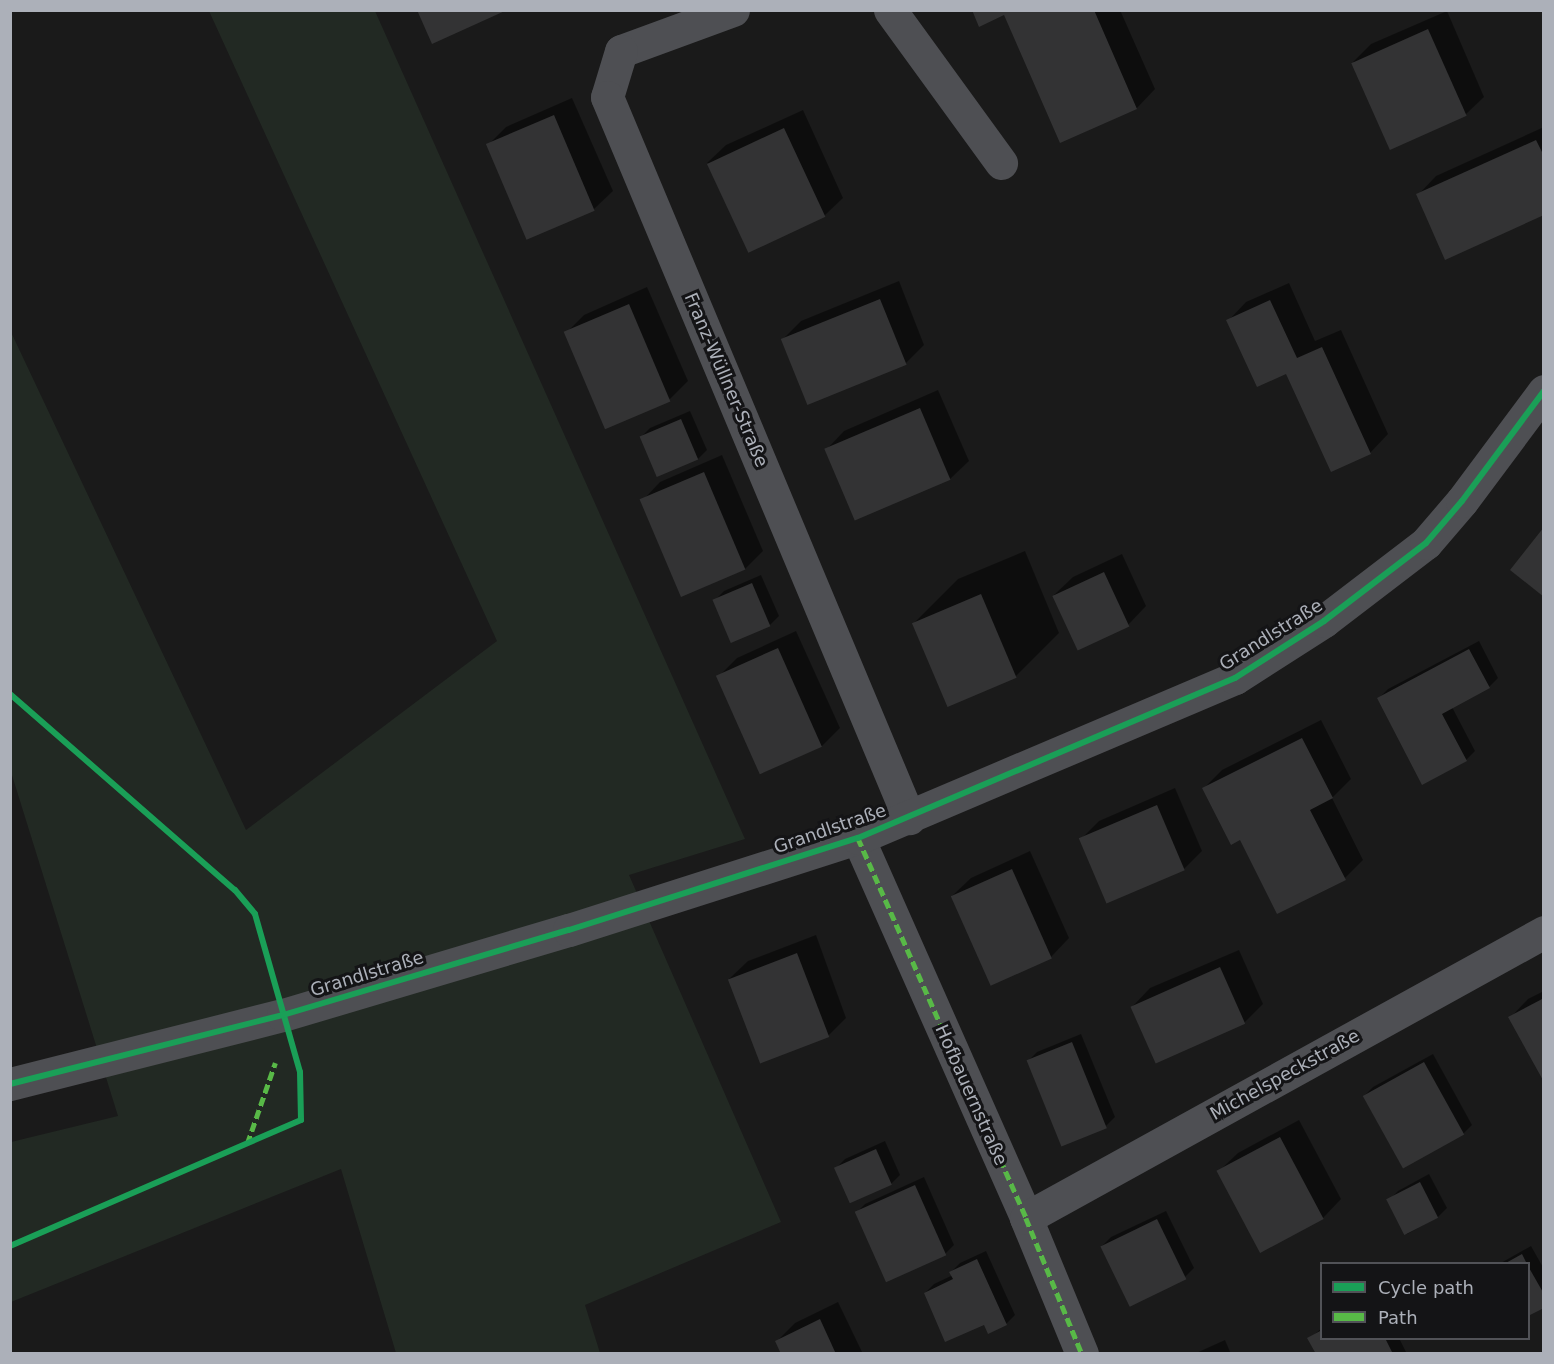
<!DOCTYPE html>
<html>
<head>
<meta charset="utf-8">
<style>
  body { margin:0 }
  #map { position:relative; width:1554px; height:1364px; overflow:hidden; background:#1a1a1a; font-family:"DejaVu Sans",sans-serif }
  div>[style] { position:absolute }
  .green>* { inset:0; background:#222923 }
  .shadow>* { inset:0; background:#0007 }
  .building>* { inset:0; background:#333334; transform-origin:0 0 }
  .minor>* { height:33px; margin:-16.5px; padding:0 16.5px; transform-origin:16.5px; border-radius:16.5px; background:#4e4f53 }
  .quiet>* { height:4.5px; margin-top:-2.25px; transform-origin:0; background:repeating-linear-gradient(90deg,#58b947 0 9px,transparent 0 13.5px) }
  .cycleway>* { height:6px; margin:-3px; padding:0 3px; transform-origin:3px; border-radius:3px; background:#1a9f57 }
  span { translate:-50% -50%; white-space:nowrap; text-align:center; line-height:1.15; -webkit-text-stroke:6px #141416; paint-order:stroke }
  .street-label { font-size:18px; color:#acb0b9 }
  .frame { position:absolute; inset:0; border:12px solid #acb0b9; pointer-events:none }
  .legend { position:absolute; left:1320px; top:1262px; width:210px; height:78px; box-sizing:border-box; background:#141416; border:2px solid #515257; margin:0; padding:8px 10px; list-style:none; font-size:18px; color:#acb0b9 }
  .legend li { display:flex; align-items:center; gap:12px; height:30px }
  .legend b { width:30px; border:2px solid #515257 }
</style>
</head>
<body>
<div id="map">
  <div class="green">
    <i style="clip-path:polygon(209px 11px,375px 11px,745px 839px,629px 875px,781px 1222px,585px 1305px,600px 1353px,396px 1353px,341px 1169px,11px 1302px,11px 1142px,118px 1116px,11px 772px,10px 330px,246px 830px,497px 641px)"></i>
  </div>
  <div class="shadow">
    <i style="clip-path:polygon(1088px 10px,1038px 35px,1095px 10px,1120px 10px,1155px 89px,1137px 108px,1061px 141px,1005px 13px)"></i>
    <i style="clip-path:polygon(1447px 11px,1484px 97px,1465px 115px,1353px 62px,1371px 44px)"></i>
    <i style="clip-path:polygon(572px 98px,613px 191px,594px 209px,528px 238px,488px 145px,506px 127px)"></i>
    <i style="clip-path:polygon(803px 110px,843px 198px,824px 216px,707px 163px,726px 145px)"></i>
    <i style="clip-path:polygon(1544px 127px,1544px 213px,1418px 195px,1436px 176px)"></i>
    <i style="clip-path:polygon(899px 281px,924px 345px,906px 363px,782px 340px,801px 321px)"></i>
    <i style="clip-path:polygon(1289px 283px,1315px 341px,1341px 330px,1388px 434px,1370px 453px,1287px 372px,1228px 321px,1246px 302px)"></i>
    <i style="clip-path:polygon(647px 287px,688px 381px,670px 399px,565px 334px,584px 315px)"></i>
    <i style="clip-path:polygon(938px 390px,969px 461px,950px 479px,826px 450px,844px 431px)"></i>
    <i style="clip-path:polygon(690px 411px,707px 450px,698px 459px,641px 437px,650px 428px)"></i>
    <i style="clip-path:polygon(722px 455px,763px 551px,745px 569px,683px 595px,642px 501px,660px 482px)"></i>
    <i style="clip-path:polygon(1025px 551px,1059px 633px,1015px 677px,914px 623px,958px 579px)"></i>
    <i style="clip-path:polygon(1122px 554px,1146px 606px,1128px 625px,1054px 595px,1073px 577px)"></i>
    <i style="clip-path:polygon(761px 575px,779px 616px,770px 625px,715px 600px,724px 591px)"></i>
    <i style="clip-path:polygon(796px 631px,840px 728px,822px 746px,762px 773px,718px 677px,737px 658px)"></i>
    <i style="clip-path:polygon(1479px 641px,1498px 678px,1489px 687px,1452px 707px,1475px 751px,1466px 760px,1379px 698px,1388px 689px)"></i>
    <i style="clip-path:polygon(1321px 720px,1351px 779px,1332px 798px,1363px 860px,1345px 878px,1240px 838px,1204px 788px,1222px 770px)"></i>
    <i style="clip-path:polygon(1175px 788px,1202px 851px,1184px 869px,1081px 839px,1099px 821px)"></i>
    <i style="clip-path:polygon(1030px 851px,1069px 938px,1051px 957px,952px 896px,971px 878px)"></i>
    <i style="clip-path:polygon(816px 935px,846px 1018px,828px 1036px,729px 979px,748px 961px)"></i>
    <i style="clip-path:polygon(1239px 950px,1263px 1004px,1244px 1023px,1132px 1007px,1150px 988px)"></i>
    <i style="clip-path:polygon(1544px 991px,1544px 1079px,1510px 1018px,1528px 999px)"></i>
    <i style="clip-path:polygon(1081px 1034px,1115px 1117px,1106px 1126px,1028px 1061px,1037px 1052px)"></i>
    <i style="clip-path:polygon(1433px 1054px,1472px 1125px,1463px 1134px,1364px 1096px,1373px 1087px)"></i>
    <i style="clip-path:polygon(1299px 1120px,1341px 1199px,1323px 1218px,1219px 1171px,1238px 1153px)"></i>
    <i style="clip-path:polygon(885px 1141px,900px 1175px,891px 1184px,836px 1168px,845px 1159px)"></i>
    <i style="clip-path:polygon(1429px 1174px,1447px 1208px,1438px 1217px,1407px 1234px,1389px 1200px,1398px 1191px)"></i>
    <i style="clip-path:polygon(924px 1177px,954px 1245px,945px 1254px,887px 1280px,856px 1213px,865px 1204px)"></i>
    <i style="clip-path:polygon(1166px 1211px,1194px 1268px,1185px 1277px,1102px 1246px,1111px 1237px)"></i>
    <i style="clip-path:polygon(1531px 1246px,1544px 1269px,1544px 1307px,1528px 1315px,1528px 1264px,1499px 1264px)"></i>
    <i style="clip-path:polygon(986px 1251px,1015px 1315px,1006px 1324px,984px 1323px,925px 1293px,934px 1284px,953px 1275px,951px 1272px,960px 1263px)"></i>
    <i style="clip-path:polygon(838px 1302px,863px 1354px,782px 1354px,777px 1341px,795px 1323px)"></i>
    <i style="clip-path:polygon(1322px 1328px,1322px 1338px,1399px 1338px,1407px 1354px,1318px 1354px,1309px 1339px)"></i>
    <i style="clip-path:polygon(1225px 1340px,1231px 1354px,1194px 1354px)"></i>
  </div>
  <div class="building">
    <i style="clip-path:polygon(417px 10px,507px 10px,432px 44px)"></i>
    <i style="clip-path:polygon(972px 10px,1094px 10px,1137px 109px,1060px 143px,1004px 15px,979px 27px)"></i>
    <i style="left:1428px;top:29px;width:95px;height:84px;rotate:66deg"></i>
    <i style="left:554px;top:115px;width:104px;height:74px;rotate:67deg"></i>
    <i style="left:784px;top:128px;width:98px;height:85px;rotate:65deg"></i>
    <i style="clip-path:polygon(1536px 140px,1544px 156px,1544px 215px,1445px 260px,1416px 194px)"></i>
    <i style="left:880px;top:299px;width:71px;height:107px;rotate:68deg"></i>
    <i style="clip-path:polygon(1270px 300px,1297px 358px,1322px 347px,1371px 454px,1331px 472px,1286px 374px,1257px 387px,1226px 320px)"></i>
    <i style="left:629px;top:304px;width:106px;height:71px;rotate:67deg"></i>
    <i style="left:920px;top:408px;width:78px;height:104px;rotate:67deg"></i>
    <i style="left:681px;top:419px;width:44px;height:45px;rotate:67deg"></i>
    <i style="left:704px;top:472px;width:106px;height:70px;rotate:67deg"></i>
    <i style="clip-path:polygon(1544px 527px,1544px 597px,1510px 570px)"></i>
    <i style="left:1104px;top:572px;width:60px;height:57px;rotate:65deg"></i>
    <i style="left:752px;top:583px;width:47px;height:43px;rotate:67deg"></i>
    <i style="left:981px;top:594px;width:91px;height:75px;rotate:67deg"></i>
    <i style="left:778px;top:648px;width:108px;height:68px;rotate:66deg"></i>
    <i style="clip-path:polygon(1469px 649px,1490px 688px,1442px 714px,1467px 761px,1422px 785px,1377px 698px)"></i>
    <i style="clip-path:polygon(1302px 738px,1333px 798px,1310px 810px,1346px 880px,1277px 914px,1240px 840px,1231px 845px,1202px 788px)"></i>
    <i style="left:1157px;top:805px;width:71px;height:85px;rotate:67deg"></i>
    <i style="left:1012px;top:869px;width:98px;height:67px;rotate:66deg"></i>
    <i style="left:797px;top:953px;width:90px;height:74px;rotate:69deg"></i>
    <i style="left:1220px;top:967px;width:62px;height:98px;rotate:66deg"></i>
    <i style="clip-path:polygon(1544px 998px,1544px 1082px,1508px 1017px)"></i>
    <i style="left:1072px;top:1042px;width:93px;height:49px;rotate:68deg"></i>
    <i style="left:1424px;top:1062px;width:83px;height:70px;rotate:61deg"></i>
    <i style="left:1280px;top:1137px;width:93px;height:72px;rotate:62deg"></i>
    <i style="left:876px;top:1149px;width:39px;height:46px;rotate:66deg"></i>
    <i style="left:1420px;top:1182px;width:40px;height:38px;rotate:63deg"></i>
    <i style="left:915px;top:1185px;width:77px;height:66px;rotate:66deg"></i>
    <i style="left:1157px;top:1219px;width:67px;height:63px;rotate:64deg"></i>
    <i style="clip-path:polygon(1522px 1254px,1527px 1264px,1504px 1264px)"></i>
    <i style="clip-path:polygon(977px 1259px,1007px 1325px,988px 1334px,984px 1325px,945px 1342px,924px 1293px,953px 1279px,949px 1272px)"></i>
    <i style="clip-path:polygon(1528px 1266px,1544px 1294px,1544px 1308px,1528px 1316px)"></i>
    <i style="clip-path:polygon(820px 1319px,836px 1354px,781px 1354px,775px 1341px)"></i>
    <i style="clip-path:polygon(1322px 1330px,1322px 1338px,1385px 1338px,1393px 1354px,1316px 1354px,1307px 1338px)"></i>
  </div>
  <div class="minor">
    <i style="left:733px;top:10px;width:119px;rotate:159.9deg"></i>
    <i style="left:621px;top:51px;width:48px;rotate:106.9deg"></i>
    <i style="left:607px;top:97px;width:782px;rotate:67.27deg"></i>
    <i style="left:890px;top:10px;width:189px;rotate:54deg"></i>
    <i style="left:858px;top:838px;width:415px;rotate:66.1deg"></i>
    <i style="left:1026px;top:1218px;width:147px;rotate:67.6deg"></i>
    <i style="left:10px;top:1084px;width:282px;rotate:-14.2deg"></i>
    <i style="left:283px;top:1015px;width:298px;rotate:-16.6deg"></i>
    <i style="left:569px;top:930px;width:303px;rotate:-17.7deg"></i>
    <i style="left:858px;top:838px;width:410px;rotate:-23deg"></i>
    <i style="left:1235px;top:678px;width:106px;rotate:-32.6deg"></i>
    <i style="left:1324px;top:621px;width:128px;rotate:-37.4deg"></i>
    <i style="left:1426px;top:543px;width:55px;rotate:-49.4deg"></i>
    <i style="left:1462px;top:501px;width:137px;rotate:-53.3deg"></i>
    <i style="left:1026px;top:1218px;width:592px;rotate:-28.9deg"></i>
  </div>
  <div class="quiet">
    <i style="left:858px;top:838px;width:415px;rotate:66.1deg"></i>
    <i style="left:1026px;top:1218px;width:147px;rotate:67.6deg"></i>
    <i style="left:247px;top:1144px;width:86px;rotate:-70.9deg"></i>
  </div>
  <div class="cycleway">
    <i style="left:10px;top:694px;width:298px;rotate:41.1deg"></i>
    <i style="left:235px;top:890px;width:31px;rotate:50deg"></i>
    <i style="left:255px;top:914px;width:164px;rotate:74.1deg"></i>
    <i style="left:300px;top:1072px;width:48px;rotate:88.8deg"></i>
    <i style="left:301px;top:1120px;width:317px;rotate:156.6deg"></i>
    <i style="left:10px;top:1084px;width:282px;rotate:-14.2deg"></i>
    <i style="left:283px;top:1015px;width:298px;rotate:-16.6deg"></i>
    <i style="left:569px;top:930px;width:303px;rotate:-17.7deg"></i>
    <i style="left:858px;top:838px;width:410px;rotate:-23deg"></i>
    <i style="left:1235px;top:678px;width:106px;rotate:-32.6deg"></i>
    <i style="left:1324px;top:621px;width:128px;rotate:-37.4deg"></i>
    <i style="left:1426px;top:543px;width:55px;rotate:-49.4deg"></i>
    <i style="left:1462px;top:501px;width:137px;rotate:-53.3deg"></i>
  </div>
  <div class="street-label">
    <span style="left:726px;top:380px;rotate:67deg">Franz-Wüllner-Straße</span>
    <span style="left:1271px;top:635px;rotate:-32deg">Grandlstraße</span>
    <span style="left:830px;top:829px;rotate:-19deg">Grandlstraße</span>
    <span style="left:367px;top:974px;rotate:-17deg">Grandlstraße</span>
    <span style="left:1285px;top:1075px;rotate:-29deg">Michelspeckstraße</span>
    <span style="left:971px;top:1095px;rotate:66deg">Hofbauernstraße</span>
  </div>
  <div class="frame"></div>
  <ul class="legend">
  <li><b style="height:8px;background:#1a9f57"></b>Cycle path</li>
  <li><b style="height:8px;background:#58b947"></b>Path</li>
  </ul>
</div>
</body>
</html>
